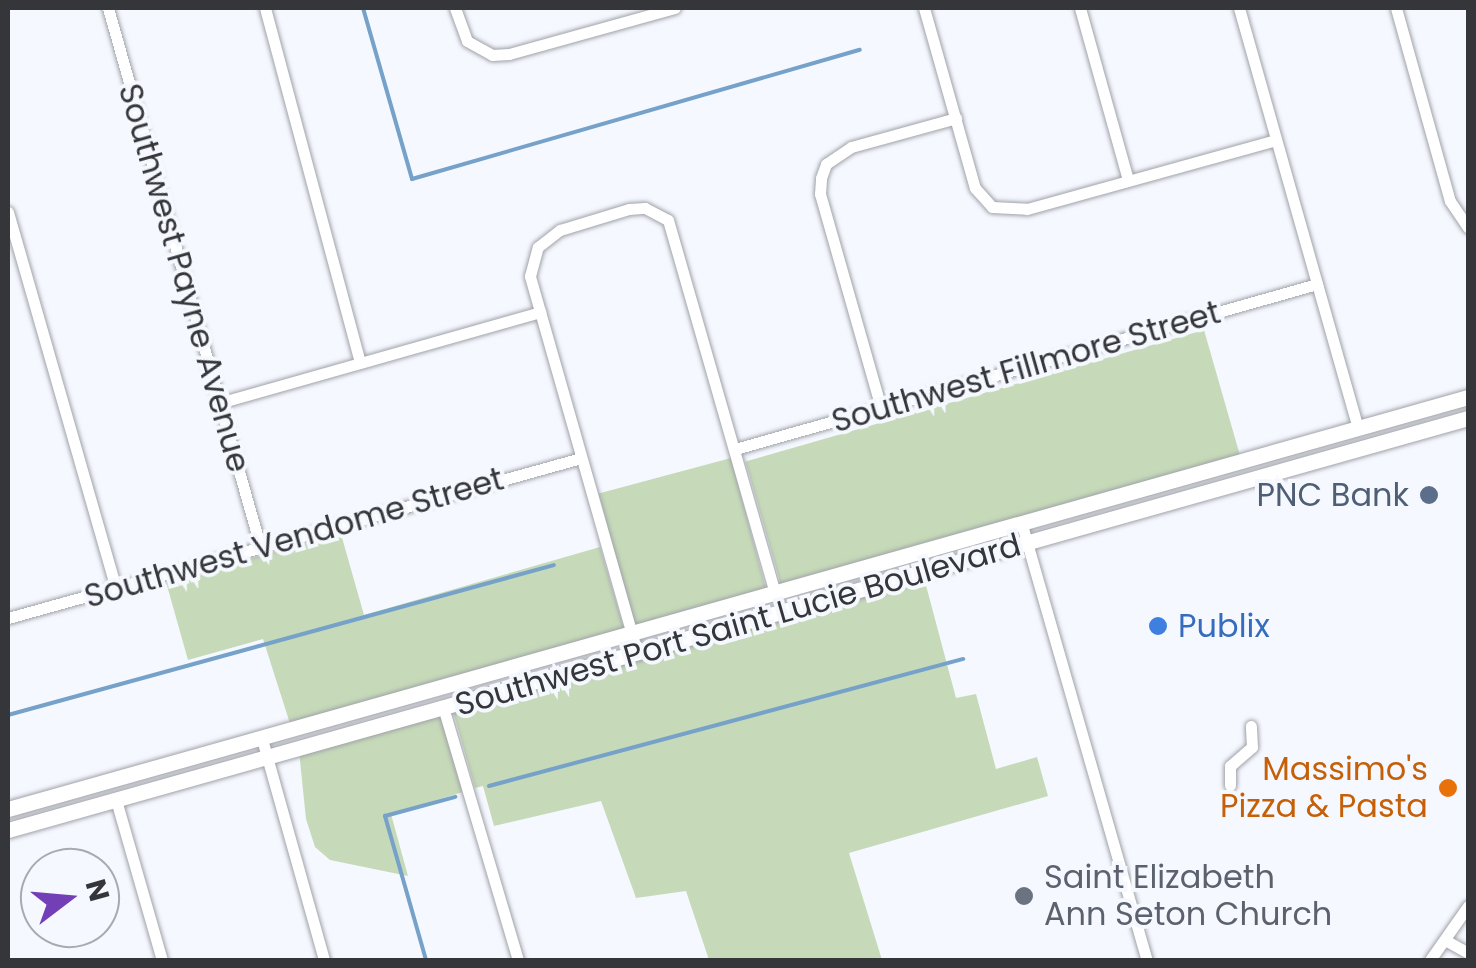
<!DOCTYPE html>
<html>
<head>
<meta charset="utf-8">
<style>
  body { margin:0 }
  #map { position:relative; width:1476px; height:968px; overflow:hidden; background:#f5f8ff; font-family:Poppins,sans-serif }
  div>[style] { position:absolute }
  .green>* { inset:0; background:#c6dab9; transform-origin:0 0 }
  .stream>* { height:4px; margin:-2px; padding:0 2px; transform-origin:2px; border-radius:2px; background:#76a1c8 }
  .roads { filter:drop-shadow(0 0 2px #a0a2a8) drop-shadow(0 0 2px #a0a2a8) }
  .minor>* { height:11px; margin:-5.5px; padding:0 5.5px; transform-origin:5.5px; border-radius:5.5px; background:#fff }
  .major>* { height:15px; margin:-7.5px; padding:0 7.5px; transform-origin:7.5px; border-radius:7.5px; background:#fff }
  .dots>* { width:28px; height:28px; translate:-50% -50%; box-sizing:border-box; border:5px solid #f5f8ff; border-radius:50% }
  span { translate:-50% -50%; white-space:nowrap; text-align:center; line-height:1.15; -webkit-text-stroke:8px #f5f8ff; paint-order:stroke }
  .street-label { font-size:32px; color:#353639 }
  .service-label { font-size:32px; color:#4e5e75 }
  .right { translate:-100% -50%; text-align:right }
  .shop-label { font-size:32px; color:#366cbe }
  .left { translate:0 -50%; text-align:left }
  .food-label { font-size:32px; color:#c56008 }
  .worship-label { font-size:32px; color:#5b616d }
  .frame { position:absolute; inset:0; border:10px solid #353639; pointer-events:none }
  .north { position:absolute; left:20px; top:848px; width:100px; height:100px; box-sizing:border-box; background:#f5f8ff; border:2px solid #a8aab0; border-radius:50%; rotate:74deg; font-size:28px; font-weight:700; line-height:40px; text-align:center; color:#353639 }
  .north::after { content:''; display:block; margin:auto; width:35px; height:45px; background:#733fb6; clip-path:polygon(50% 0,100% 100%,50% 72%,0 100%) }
</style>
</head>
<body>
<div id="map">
  <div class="green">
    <i style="left:1204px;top:330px;width:141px;height:477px;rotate:74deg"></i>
    <i style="left:731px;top:458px;width:146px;height:137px;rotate:75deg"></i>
    <i style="clip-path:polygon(341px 534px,364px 615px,600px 547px,627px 639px,293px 733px,263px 639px,188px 660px,166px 582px)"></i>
    <i style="clip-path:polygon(923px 574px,956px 698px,976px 694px,996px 769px,1037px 757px,1048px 796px,849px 853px,882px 960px,709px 960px,686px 891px,636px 898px,601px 801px,494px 826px,483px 786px,475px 788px,450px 701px)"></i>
    <i style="clip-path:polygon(438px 704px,463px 792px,391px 814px,408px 876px,330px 860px,315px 847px,306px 819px,299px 751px)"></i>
  </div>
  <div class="stream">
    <i style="left:363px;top:8px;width:178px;rotate:74deg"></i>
    <i style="left:412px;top:179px;width:466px;rotate:-16.1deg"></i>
    <i style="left:8px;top:715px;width:566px;rotate:-15.36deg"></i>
    <i style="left:489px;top:786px;width:491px;rotate:-15deg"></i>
    <i style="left:426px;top:960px;width:150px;rotate:-105.9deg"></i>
    <i style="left:385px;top:816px;width:73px;rotate:-15.2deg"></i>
  </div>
  <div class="roads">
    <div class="minor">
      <i style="left:108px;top:8px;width:562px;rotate:74.21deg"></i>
      <i style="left:265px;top:8px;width:367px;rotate:75deg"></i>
      <i style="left:455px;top:8px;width:35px;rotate:70deg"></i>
      <i style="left:467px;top:41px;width:29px;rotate:29deg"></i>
      <i style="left:492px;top:55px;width:17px;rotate:-3deg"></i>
      <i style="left:509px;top:54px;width:172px;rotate:-15.5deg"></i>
      <i style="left:924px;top:8px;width:187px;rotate:74.2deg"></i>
      <i style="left:975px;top:188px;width:25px;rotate:48deg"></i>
      <i style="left:992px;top:207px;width:35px;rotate:3deg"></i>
      <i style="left:1027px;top:209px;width:258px;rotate:-15.5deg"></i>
      <i style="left:1080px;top:8px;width:179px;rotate:74.4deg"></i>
      <i style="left:1239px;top:8px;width:437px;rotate:74.2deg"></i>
      <i style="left:1396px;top:8px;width:200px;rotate:74.4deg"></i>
      <i style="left:1450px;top:201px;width:32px;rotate:56deg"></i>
      <i style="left:8px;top:212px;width:391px;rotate:74deg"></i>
      <i style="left:219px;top:403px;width:334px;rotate:-15.8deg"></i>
      <i style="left:881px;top:408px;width:223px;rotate:-105.9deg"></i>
      <i style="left:820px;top:194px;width:16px;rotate:-86deg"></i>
      <i style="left:821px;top:178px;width:15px;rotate:-70deg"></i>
      <i style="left:826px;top:164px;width:30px;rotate:-34deg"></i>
      <i style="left:851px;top:147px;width:109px;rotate:-15.4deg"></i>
      <i style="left:735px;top:449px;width:605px;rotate:-15.83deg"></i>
      <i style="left:1022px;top:525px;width:453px;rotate:74deg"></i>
      <i style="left:8px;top:618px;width:595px;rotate:-15.6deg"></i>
      <i style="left:637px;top:652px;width:391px;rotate:-105.9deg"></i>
      <i style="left:530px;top:276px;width:30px;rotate:-75deg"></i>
      <i style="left:538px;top:247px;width:28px;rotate:-38deg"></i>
      <i style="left:560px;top:230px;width:72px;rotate:-16.9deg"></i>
      <i style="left:629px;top:209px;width:16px;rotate:-4deg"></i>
      <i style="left:645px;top:208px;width:26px;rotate:28deg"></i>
      <i style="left:668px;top:220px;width:388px;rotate:74deg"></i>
      <i style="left:443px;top:707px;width:264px;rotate:73.5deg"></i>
      <i style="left:262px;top:739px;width:230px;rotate:74.3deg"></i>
      <i style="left:1230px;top:785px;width:19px;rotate:-90deg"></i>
      <i style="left:1230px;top:766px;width:29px;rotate:-41deg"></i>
      <i style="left:1252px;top:747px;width:21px;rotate:-93deg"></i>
      <i style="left:116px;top:800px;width:166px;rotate:74deg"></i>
      <i style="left:1445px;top:940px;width:26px;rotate:29deg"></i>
      <i style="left:1430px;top:960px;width:66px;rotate:-54.9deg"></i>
    </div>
    <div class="major">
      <i style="left:8px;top:809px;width:1517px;rotate:-15.76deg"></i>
      <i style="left:8px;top:830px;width:1517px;rotate:-15.76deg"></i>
    </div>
  </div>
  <div class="dots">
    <i style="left:1429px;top:495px;background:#5c6f8a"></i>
    <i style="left:1158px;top:626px;background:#3f7fe0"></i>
    <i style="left:1448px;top:788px;background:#e8710a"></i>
    <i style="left:1024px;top:896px;background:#6b7280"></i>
  </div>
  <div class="street-label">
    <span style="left:184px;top:278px;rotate:74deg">Southwest Payne Avenue</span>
    <span style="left:1026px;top:367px;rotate:-16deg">Southwest Fillmore Street</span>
    <span style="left:294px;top:538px;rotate:-16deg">Southwest Vendome Street</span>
    <span style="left:738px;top:625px;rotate:-16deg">Southwest Port Saint Lucie Boulevard</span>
  </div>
  <div class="service-label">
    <span class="right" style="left:1409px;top:495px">PNC Bank</span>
  </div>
  <div class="shop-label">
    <span class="left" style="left:1178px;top:626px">Publix</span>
  </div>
  <div class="food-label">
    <span class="right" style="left:1428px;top:788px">Massimo's<br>Pizza &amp; Pasta</span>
  </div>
  <div class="worship-label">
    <span class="left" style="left:1044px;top:896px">Saint Elizabeth<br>Ann Seton Church</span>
  </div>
  <div class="frame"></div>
  <div class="north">N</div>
</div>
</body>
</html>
